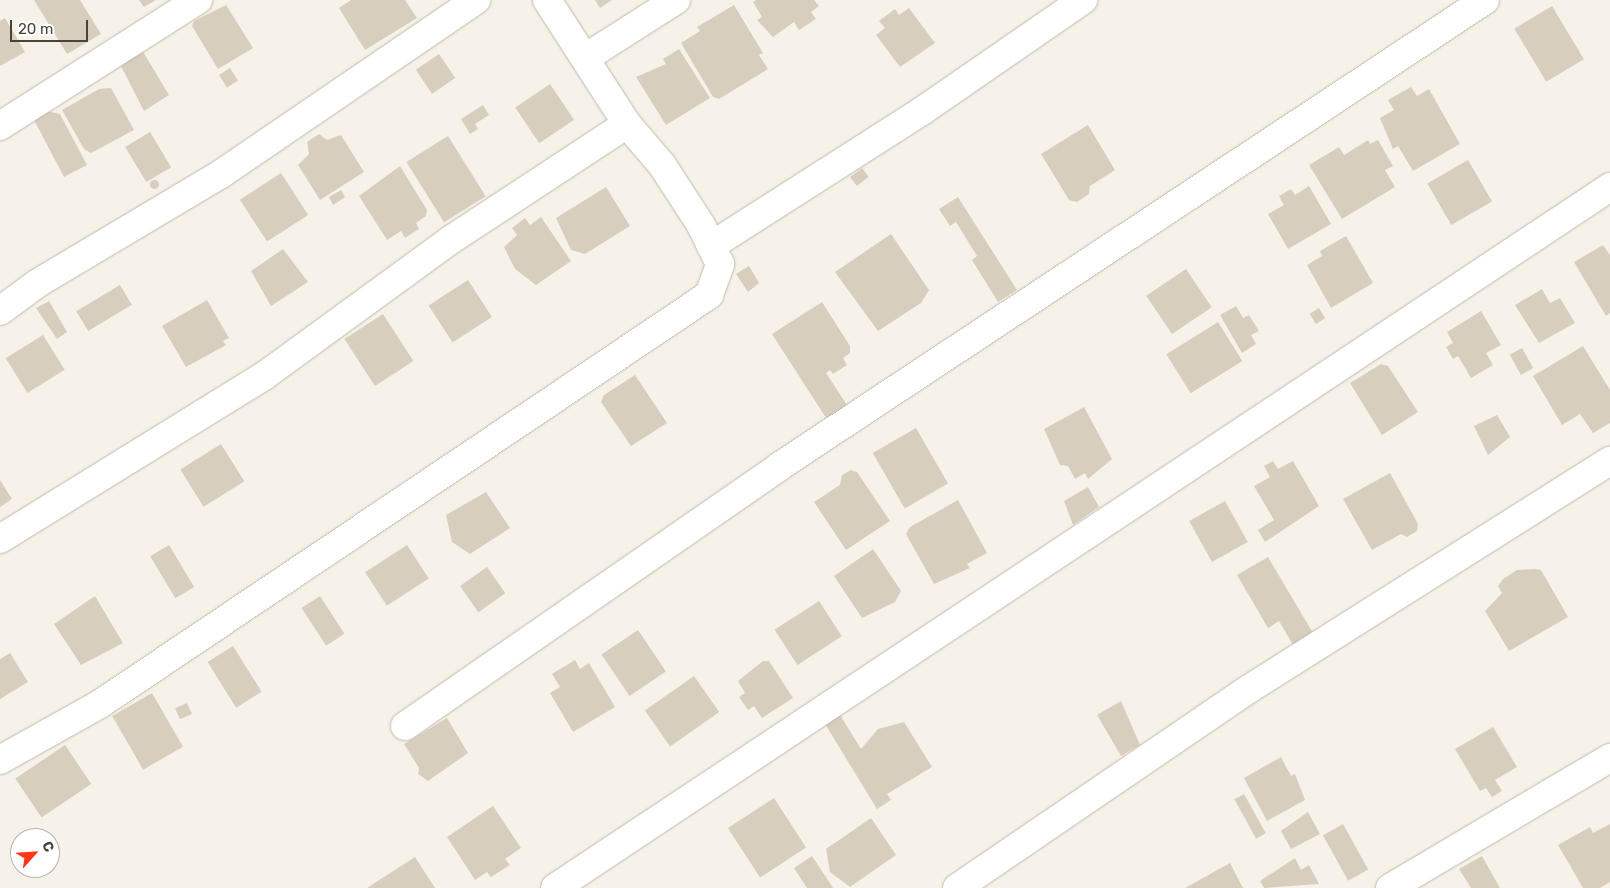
<!DOCTYPE html>
<html>
<head>
<meta charset="utf-8">
<style>
  body { margin:0 }
  #map { position:relative; width:1610px; height:888px; overflow:hidden; background:#f6f2ea; font-family:Rubik,sans-serif }
  div>[style] { position:absolute }
  .building>* { inset:0; background:#d8cebe; transform-origin:0 0 }
  .round { border-radius:50% }
  .roads { filter:drop-shadow(0 0 1px #c2baab) drop-shadow(0 0 1px #c2baab) }
  .street>* { height:28px; margin:-14px; padding:0 14px; transform-origin:14px; border-radius:14px; background:#fff }
  span { translate:-50% -50%; white-space:nowrap; text-align:center; line-height:1.15; -webkit-text-stroke:4.5px #fff; paint-order:stroke }
  .north { position:absolute; left:10px; top:828px; width:50px; height:50px; box-sizing:border-box; background:#fff; border:1px solid #b7b4af; border-radius:50%; rotate:64deg; font-size:14px; font-weight:700; line-height:20px; text-align:center; color:#4a4337 }
  .north::after { content:''; display:block; margin:auto; width:18px; height:22px; background:#ff3917; clip-path:polygon(50% 0,100% 100%,50% 72%,0 100%) }
  .scale { position:absolute; left:10px; top:20px; width:78px; height:22px; box-sizing:border-box; border:2px solid #4a4337; border-top:0; padding-left:6px; font-size:15px; line-height:18px; white-space:nowrap; color:#4a4337; -webkit-text-stroke:4px #fff; paint-order:stroke }
</style>
</head>
<body>
<div id="map">
  <div class="building">
    <i style="clip-path:polygon(34px 0,80px 0,101px 34px,67px 54px)"></i>
    <i style="clip-path:polygon(139px 0,156px 0,144px 7px)"></i>
    <i style="clip-path:polygon(351px 0,405px 0,417px 18px,365px 50px,339px 8px)"></i>
    <i style="clip-path:polygon(595px 0,612px 0,600px 8px)"></i>
    <i style="clip-path:polygon(756px 0,814px 0,819px 6px,811px 12px,816px 19px,799px 30px,794px 22px,773px 37px,757px 20px,762px 17px,753px 2px)"></i>
    <i style="clip-path:polygon(226px 5px,253px 48px,218px 69px,192px 26px,194px 21px)"></i>
    <i style="clip-path:polygon(734px 5px,763px 53px,759px 55px,768px 69px,719px 99px,713px 97px,681px 43px,700px 31px,697px 27px)"></i>
    <i style="left:1552px;top:6px;width:62px;height:44px;rotate:59deg"></i>
    <i style="clip-path:polygon(909px 8px,935px 43px,900px 67px,876px 35px,885px 28px,879px 21px,895px 9px,899px 15px)"></i>
    <i style="clip-path:polygon(5px 18px,25px 52px,0 66px,0 21px)"></i>
    <i style="clip-path:polygon(679px 49px,710px 98px,666px 125px,636px 77px,666px 64px,663px 59px)"></i>
    <i style="clip-path:polygon(142px 50px,169px 95px,144px 111px,120px 64px)"></i>
    <i style="left:439px;top:54px;width:29px;height:28px;rotate:56deg"></i>
    <i style="left:230px;top:68px;width:15px;height:13px;rotate:58deg"></i>
    <i style="left:550px;top:84px;width:43px;height:42px;rotate:56deg"></i>
    <i style="clip-path:polygon(1411px 87px,1417px 96px,1429px 89px,1460px 144px,1413px 171px,1398px 146px,1393px 149px,1380px 118px,1394px 110px,1388px 100px)"></i>
    <i style="clip-path:polygon(111px 88px,134px 130px,91px 153px,84px 149px,62px 110px,99px 89px)"></i>
    <i style="clip-path:polygon(483px 105px,489px 115px,475px 124px,478px 129px,470px 134px,461px 119px)"></i>
    <i style="clip-path:polygon(46px 111px,60px 114px,87px 165px,64px 177px,33px 118px)"></i>
    <i style="clip-path:polygon(1088px 125px,1115px 170px,1090px 186px,1089px 194px,1077px 202px,1069px 200px,1041px 154px)"></i>
    <i style="left:150px;top:132px;width:41px;height:29px;rotate:59deg"></i>
    <i style="clip-path:polygon(319px 134px,327px 140px,341px 135px,364px 172px,320px 200px,298px 165px,309px 154px,307px 142px)"></i>
    <i style="left:448px;top:136px;width:71px;height:49px;rotate:58deg"></i>
    <i style="clip-path:polygon(1368px 140px,1370px 144px,1378px 140px,1393px 166px,1385px 170px,1395px 187px,1342px 219px,1309px 165px,1339px 147px,1344px 155px)"></i>
    <i style="left:1468px;top:160px;width:48px;height:47px;rotate:60deg"></i>
    <i style="clip-path:polygon(400px 166px,427px 210px,426px 216px,416px 223px,419px 229px,405px 238px,401px 231px,387px 240px,359px 196px)"></i>
    <i style="left:862px;top:168px;width:11px;height:15px;rotate:52deg"></i>
    <i style="left:281px;top:173px;width:50px;height:49px;rotate:57deg"></i>
    <i class="round" style="left:149.5px;top:179.5px;width:9px;height:9px"></i>
    <i style="clip-path:polygon(1309px 186px,1331px 224px,1288px 249px,1268px 214px,1284px 205px,1279px 196px,1291px 189px,1295px 195px)"></i>
    <i style="clip-path:polygon(606px 187px,630px 226px,585px 254px,571px 250px,556px 218px)"></i>
    <i style="clip-path:polygon(341px 190px,345px 197px,333px 205px,329px 197px)"></i>
    <i style="clip-path:polygon(958px 197px,1017px 290px,998px 302px,972px 260px,977px 256px,956px 222px,950px 226px,939px 209px)"></i>
    <i style="clip-path:polygon(541px 217px,571px 261px,536px 285px,515px 269px,504px 247px,517px 235px,512px 228px,525px 218px,530px 225px)"></i>
    <i style="clip-path:polygon(891px 234px,929px 290px,921px 303px,878px 331px,835px 272px)"></i>
    <i style="clip-path:polygon(1346px 236px,1373px 283px,1331px 308px,1307px 265px,1322px 256px,1320px 251px)"></i>
    <i style="clip-path:polygon(1603px 245px,1610px 255px,1610px 313px,1606px 316px,1574px 262px)"></i>
    <i style="clip-path:polygon(283px 249px,308px 282px,271px 306px,251px 271px)"></i>
    <i style="clip-path:polygon(749px 266px,759px 283px,748px 292px,736px 274px)"></i>
    <i style="left:1186px;top:269px;width:46px;height:48px;rotate:56deg"></i>
    <i style="left:468px;top:280px;width:44px;height:47px;rotate:57deg"></i>
    <i style="left:120px;top:285px;width:23px;height:51px;rotate:59deg"></i>
    <i style="clip-path:polygon(1542px 289px,1550px 303px,1560px 298px,1575px 323px,1539px 343px,1515px 305px)"></i>
    <i style="clip-path:polygon(207px 300px,229px 338px,223px 341px,226px 345px,186px 367px,162px 326px)"></i>
    <i style="clip-path:polygon(49px 301px,67px 332px,57px 339px,36px 308px)"></i>
    <i style="clip-path:polygon(822px 302px,850px 346px,850px 353px,843px 358px,847px 365px,833px 374px,830px 370px,826px 373px,849px 408px,828px 421px,772px 334px)"></i>
    <i style="clip-path:polygon(1236px 306px,1243px 318px,1249px 315px,1259px 331px,1251px 335px,1256px 344px,1242px 353px,1220px 315px)"></i>
    <i style="left:1319px;top:308px;width:12px;height:11px;rotate:59deg"></i>
    <i style="clip-path:polygon(1481px 311px,1501px 345px,1486px 353px,1493px 365px,1471px 378px,1458px 356px,1453px 359px,1446px 347px,1453px 343px,1447px 332px)"></i>
    <i style="left:383px;top:314px;width:56px;height:46px;rotate:57deg"></i>
    <i style="left:1218px;top:322px;width:46px;height:61px;rotate:58deg"></i>
    <i style="left:43px;top:335px;width:41px;height:44px;rotate:58deg"></i>
    <i style="clip-path:polygon(1583px 346px,1610px 390px,1610px 423px,1593px 433px,1580px 414px,1562px 425px,1533px 376px)"></i>
    <i style="left:1522px;top:348px;width:23px;height:14px;rotate:61deg"></i>
    <i style="clip-path:polygon(1381px 364px,1388px 366px,1418px 412px,1382px 435px,1350px 383px)"></i>
    <i style="clip-path:polygon(635px 375px,667px 423px,631px 446px,601px 402px,604px 395px)"></i>
    <i style="clip-path:polygon(1084px 407px,1112px 459px,1088px 479px,1085px 473px,1075px 479px,1068px 466px,1060px 465px,1044px 429px)"></i>
    <i style="clip-path:polygon(1497px 415px,1510px 437px,1488px 455px,1474px 426px)"></i>
    <i style="left:916px;top:428px;width:64px;height:50px;rotate:60deg"></i>
    <i style="left:221px;top:444px;width:44px;height:48px;rotate:58deg"></i>
    <i style="clip-path:polygon(1273px 461px,1278px 469px,1293px 461px,1319px 506px,1265px 542px,1258px 530px,1274px 520px,1254px 486px,1270px 477px,1264px 466px)"></i>
    <i style="clip-path:polygon(851px 470px,857px 472px,890px 521px,846px 550px,814px 502px,840px 485px,842px 475px)"></i>
    <i style="clip-path:polygon(1390px 473px,1418px 524px,1417px 531px,1407px 537px,1401px 534px,1372px 550px,1343px 499px)"></i>
    <i style="clip-path:polygon(0 480px,12px 499px,0 507px)"></i>
    <i style="clip-path:polygon(1088px 487px,1099px 507px,1073px 525px,1064px 501px)"></i>
    <i style="clip-path:polygon(486px 492px,510px 528px,470px 554px,452px 542px,446px 515px)"></i>
    <i style="clip-path:polygon(958px 500px,987px 553px,967px 564px,970px 568px,934px 584px,906px 534px,910px 527px)"></i>
    <i style="left:1225px;top:501px;width:47px;height:41px;rotate:61deg"></i>
    <i style="left:169px;top:545px;width:49px;height:22px;rotate:59deg"></i>
    <i style="left:407px;top:545px;width:40px;height:50px;rotate:57deg"></i>
    <i style="clip-path:polygon(873px 549px,901px 591px,895px 602px,862px 618px,834px 576px)"></i>
    <i style="clip-path:polygon(1268px 557px,1313px 633px,1293px 645px,1279px 621px,1268px 628px,1237px 575px)"></i>
    <i style="left:487px;top:567px;width:32px;height:33px;rotate:55deg"></i>
    <i style="clip-path:polygon(1535px 569px,1541px 570px,1568px 617px,1509px 651px,1485px 611px,1502px 593px,1498px 586px,1503px 579px,1517px 570px)"></i>
    <i style="clip-path:polygon(95px 596px,123px 643px,81px 665px,54px 624px)"></i>
    <i style="left:320px;top:596px;width:45px;height:22px;rotate:57deg"></i>
    <i style="left:819px;top:601px;width:42px;height:53px;rotate:57deg"></i>
    <i style="left:638px;top:630px;width:50px;height:44px;rotate:56deg"></i>
    <i style="left:233px;top:646px;width:54px;height:30px;rotate:58deg"></i>
    <i style="clip-path:polygon(10px 653px,28px 682px,0 699px,0 659px)"></i>
    <i style="clip-path:polygon(575px 660px,580px 669px,589px 663px,615px 707px,573px 732px,550px 693px,560px 687px,552px 674px)"></i>
    <i style="clip-path:polygon(763px 661px,769px 661px,793px 698px,762px 718px,754px 706px,748px 710px,739px 697px,745px 693px,738px 681px)"></i>
    <i style="left:694px;top:676px;width:44px;height:60px;rotate:55deg"></i>
    <i style="left:152px;top:693px;width:62px;height:46px;rotate:60deg"></i>
    <i style="clip-path:polygon(1121px 701px,1140px 745px,1121px 756px,1097px 715px)"></i>
    <i style="left:187px;top:703px;width:12px;height:13px;rotate:66deg"></i>
    <i style="clip-path:polygon(840px 715px,861px 749px,878px 729px,904px 722px,932px 767px,887px 794px,891px 800px,877px 809px,825px 724px)"></i>
    <i style="clip-path:polygon(447px 718px,468px 753px,428px 781px,418px 774px,419px 768px,404px 744px)"></i>
    <i style="clip-path:polygon(1493px 727px,1517px 767px,1495px 780px,1502px 791px,1492px 797px,1486px 788px,1480px 791px,1455px 749px)"></i>
    <i style="left:65px;top:745px;width:47px;height:60px;rotate:56deg"></i>
    <i style="clip-path:polygon(1281px 757px,1291px 776px,1295px 774px,1305px 800px,1267px 821px,1244px 778px)"></i>
    <i style="left:1244px;top:794px;width:45px;height:11px;rotate:61deg"></i>
    <i style="left:774px;top:798px;width:59px;height:55px;rotate:57deg"></i>
    <i style="clip-path:polygon(493px 806px,521px 848px,505px 859px,510px 865px,491px 877px,487px 872px,475px 880px,447px 837px)"></i>
    <i style="clip-path:polygon(1308px 812px,1320px 834px,1291px 849px,1281px 831px)"></i>
    <i style="clip-path:polygon(871px 818px,896px 855px,850px 887px,830px 872px,826px 849px)"></i>
    <i style="left:1343px;top:824px;width:52px;height:23px;rotate:61deg"></i>
    <i style="clip-path:polygon(1610px 824px,1610px 882px,1600px 888px,1583px 888px,1558px 845px,1590px 827px,1593px 833px)"></i>
    <i style="clip-path:polygon(812px 856px,833px 888px,807px 888px,794px 868px)"></i>
    <i style="clip-path:polygon(1482px 856px,1500px 888px,1471px 888px,1459px 869px)"></i>
    <i style="clip-path:polygon(415px 857px,435px 888px,367px 888px)"></i>
    <i style="clip-path:polygon(1295px 858px,1301px 870px,1309px 865px,1319px 884px,1264px 888px,1260px 881px)"></i>
    <i style="clip-path:polygon(1230px 863px,1243px 888px,1185px 888px)"></i>
  </div>
  <div class="roads">
    <div class="street">
      <i style="left:585px;top:58px;width:108px;rotate:-32.5deg"></i>
      <i style="left:0;top:126px;width:235px;rotate:-32.5deg"></i>
      <i style="left:711px;top:246px;width:250px;rotate:-32.6deg"></i>
      <i style="left:922px;top:111px;width:196px;rotate:-34.6deg"></i>
      <i style="left:0;top:311px;width:47px;rotate:-36.4deg"></i>
      <i style="left:38px;top:283px;width:213px;rotate:-30.8deg"></i>
      <i style="left:221px;top:174px;width:309px;rotate:-34.3deg"></i>
      <i style="left:0;top:539px;width:310px;rotate:-31.7deg"></i>
      <i style="left:264px;top:376px;width:233px;rotate:-36.1deg"></i>
      <i style="left:452px;top:239px;width:209px;rotate:-33.3deg"></i>
      <i style="left:405px;top:726px;width:456px;rotate:-34.7deg"></i>
      <i style="left:780px;top:466px;width:845px;rotate:-33.46deg"></i>
      <i style="left:0;top:760px;width:115px;rotate:-29.2deg"></i>
      <i style="left:100px;top:704px;width:734px;rotate:-33.89deg"></i>
      <i style="left:709px;top:295px;width:33px;rotate:-70deg"></i>
      <i style="left:720px;top:264px;width:43px;rotate:-116deg"></i>
      <i style="left:701px;top:225px;width:72px;rotate:-123deg"></i>
      <i style="left:662px;top:165px;width:54px;rotate:-130.5deg"></i>
      <i style="left:627px;top:124px;width:148px;rotate:-122.8deg"></i>
      <i style="left:555px;top:888px;width:1267px;rotate:-33.6deg"></i>
      <i style="left:957px;top:888px;width:353px;rotate:-34.3deg"></i>
      <i style="left:1249px;top:689px;width:427px;rotate:-32.3deg"></i>
      <i style="left:1390px;top:888px;width:256px;rotate:-30.6deg"></i>
    </div>
  </div>
  <div class="north">С</div>
  <div class="scale">20 m</div>
</div>
</body>
</html>
